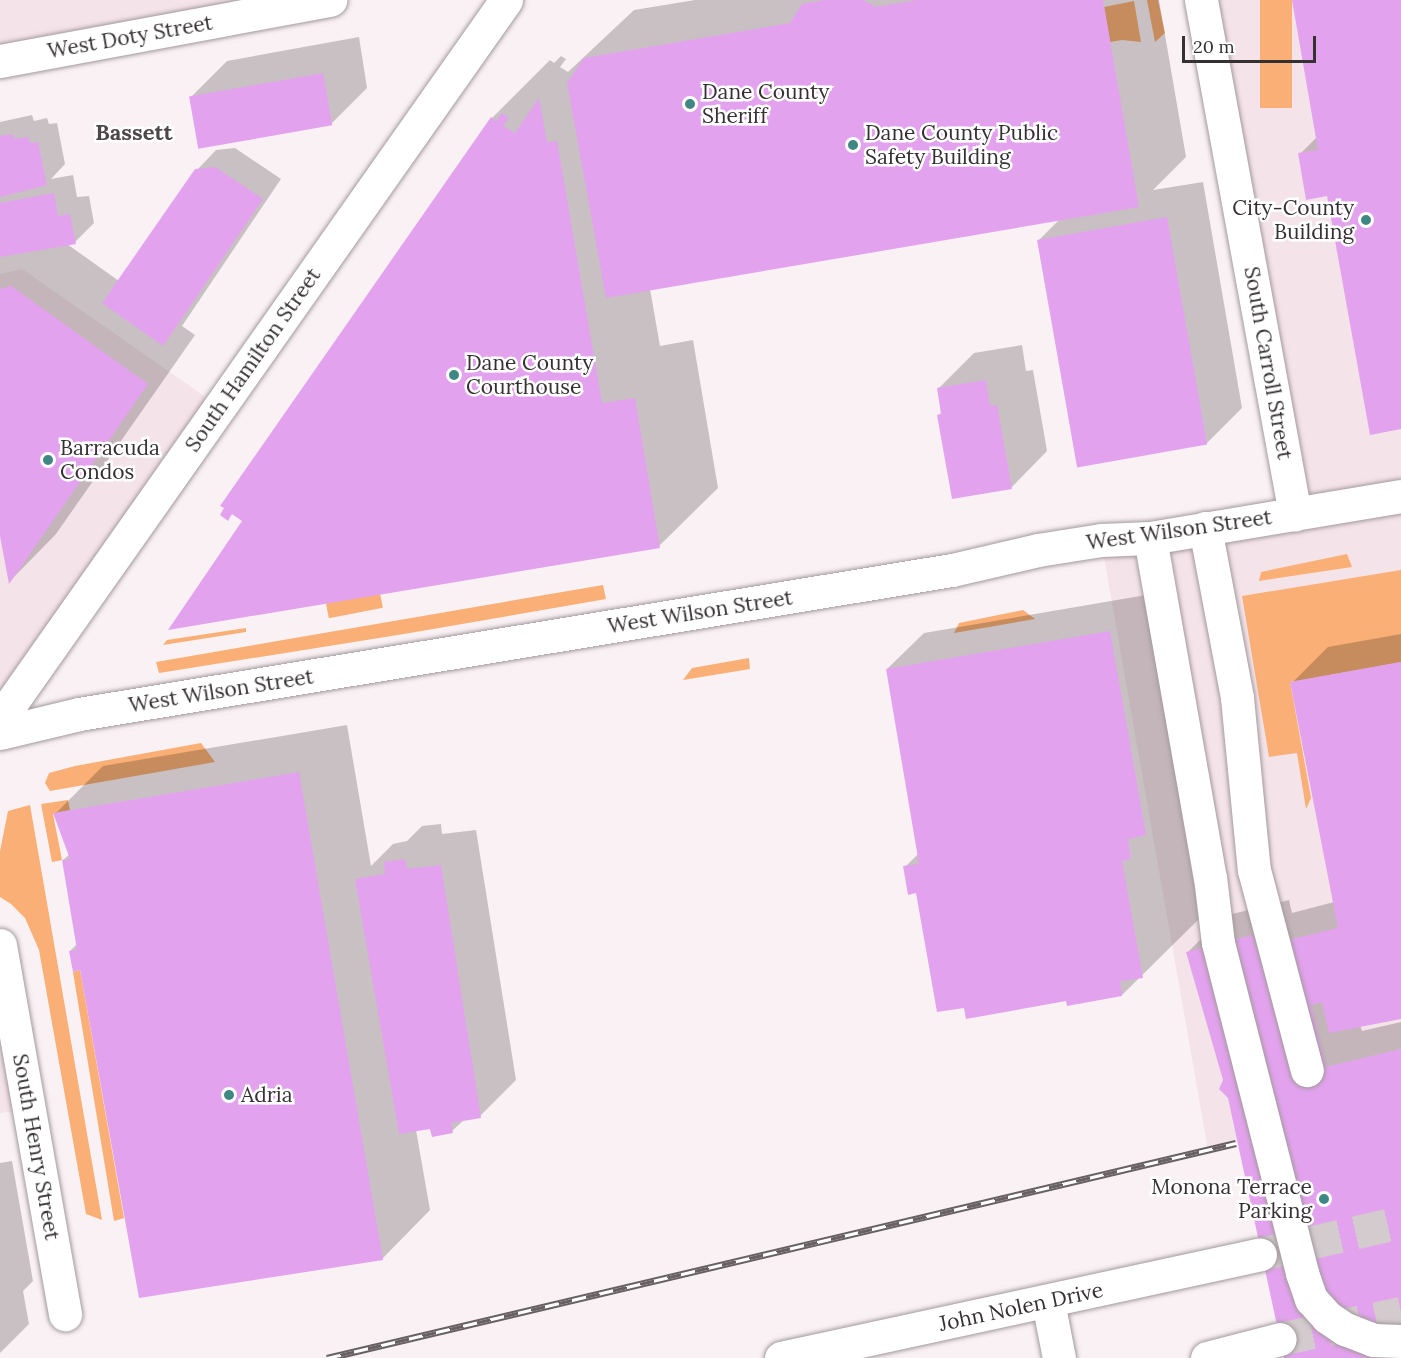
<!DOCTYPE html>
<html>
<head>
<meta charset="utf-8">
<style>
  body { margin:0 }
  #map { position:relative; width:1401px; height:1358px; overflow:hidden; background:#faf1f4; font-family:Lora,serif }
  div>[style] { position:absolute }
  .built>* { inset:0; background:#f5e3ea }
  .green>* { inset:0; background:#f9af75; transform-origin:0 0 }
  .shadow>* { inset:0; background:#0003 }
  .building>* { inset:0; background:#e3a2ee; transform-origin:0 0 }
  .major-tunnel>* { height:33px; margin-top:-16.5px; transform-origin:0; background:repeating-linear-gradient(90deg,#d3cbcd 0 33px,transparent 0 49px) }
  .roads { filter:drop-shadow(0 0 2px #a39a9d) drop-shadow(0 0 2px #a39a9d) }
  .minor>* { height:33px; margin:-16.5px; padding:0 16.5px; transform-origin:16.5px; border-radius:16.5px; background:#fff }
  .major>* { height:33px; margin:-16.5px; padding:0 16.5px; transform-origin:16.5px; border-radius:16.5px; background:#fff }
  .rail>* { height:7px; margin-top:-3.5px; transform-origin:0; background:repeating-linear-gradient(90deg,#fff 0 14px,#676164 0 28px); box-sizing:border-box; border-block:2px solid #676164 }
  .dots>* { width:16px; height:16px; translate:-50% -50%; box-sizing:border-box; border:3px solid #fff; border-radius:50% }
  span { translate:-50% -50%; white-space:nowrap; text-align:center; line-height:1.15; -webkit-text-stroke:5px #fff; paint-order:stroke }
  .street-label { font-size:21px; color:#353133 }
  .poi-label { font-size:21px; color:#353133 }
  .left { translate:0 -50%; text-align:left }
  .right { translate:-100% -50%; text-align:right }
  .neighbourhood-label { font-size:22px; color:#4e4749; font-weight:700 }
  .scale { position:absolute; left:1182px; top:36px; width:134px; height:27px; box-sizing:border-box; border:3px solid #353133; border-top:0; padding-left:8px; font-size:18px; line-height:21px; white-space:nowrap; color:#353133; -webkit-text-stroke:4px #fff; paint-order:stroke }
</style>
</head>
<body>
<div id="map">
  <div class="built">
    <i style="clip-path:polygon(0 0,330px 0,0 61px)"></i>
    <i style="clip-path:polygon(1201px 0,1401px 0,1401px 1049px,1326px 1067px,1236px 1143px,1208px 1150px,1101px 540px,1295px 514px)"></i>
    <i style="clip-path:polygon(22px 269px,220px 407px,0 719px,0 274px)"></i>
    <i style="clip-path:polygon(0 945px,30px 1109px,0 1113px)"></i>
  </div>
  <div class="green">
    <i style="clip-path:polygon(1147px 0,1158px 0,1165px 33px,1155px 42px)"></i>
    <i style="left:1260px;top:0;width:32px;height:108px"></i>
    <i style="clip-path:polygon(1134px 1px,1141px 42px,1122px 40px,1110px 42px,1104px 7px)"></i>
    <i style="clip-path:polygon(1347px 554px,1352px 567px,1259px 581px,1261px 572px)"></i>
    <i style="clip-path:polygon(1401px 570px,1401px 662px,1290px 682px,1311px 798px,1306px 809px,1297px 753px,1269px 757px,1242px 596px)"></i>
    <i style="clip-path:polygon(603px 585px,606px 599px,404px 634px,159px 673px,156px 662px)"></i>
    <i style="left:380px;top:593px;width:15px;height:55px;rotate:79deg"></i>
    <i style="clip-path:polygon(1023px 610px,1035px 619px,954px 633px,959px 623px)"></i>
    <i style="clip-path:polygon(246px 628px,246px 632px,163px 645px,167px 640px)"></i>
    <i style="clip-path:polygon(749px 658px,750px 669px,683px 680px,692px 668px)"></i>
    <i style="clip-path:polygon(201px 743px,215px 762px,50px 791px,45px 783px,49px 773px,75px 766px)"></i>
    <i style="clip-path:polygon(68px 800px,70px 810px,53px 814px,62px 860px,52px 862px,41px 804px)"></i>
    <i style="clip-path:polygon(30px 805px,102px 1220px,86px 1214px,39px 950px,25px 918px,11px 904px,0 897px,0 851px,8px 811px)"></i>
    <i style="clip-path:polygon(80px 970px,124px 1218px,114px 1221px,73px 972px)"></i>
  </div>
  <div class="shadow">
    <i style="clip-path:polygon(695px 0,1159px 0,1186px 157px,1153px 190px,1203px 182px,1242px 408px,1206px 444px,1039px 240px,1060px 219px,650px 289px,660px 346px,693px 340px,718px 488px,659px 546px,244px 521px,233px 513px,227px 519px,492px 118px,550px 60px,554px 63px,561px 56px,566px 59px,560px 67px,568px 72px,634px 10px)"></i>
    <i style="clip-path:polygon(1293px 0,1401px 0,1401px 428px,1328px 194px,1300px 154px,1318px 136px)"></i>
    <i style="clip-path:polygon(359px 37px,367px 88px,331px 124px,191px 97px,227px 61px)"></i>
    <i style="clip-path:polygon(32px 115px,34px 121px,47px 118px,49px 124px,57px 123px,65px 164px,51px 179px,73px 175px,77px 197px,89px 196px,94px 223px,75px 242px,67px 244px,119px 281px,197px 170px,216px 150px,235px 148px,281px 179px,182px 326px,195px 335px,56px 534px,10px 581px,0 527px,0 122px)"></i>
    <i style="clip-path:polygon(1022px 345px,1026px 371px,1033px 370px,1047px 451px,1011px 488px,939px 415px,942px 412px,938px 389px,974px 353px)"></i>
    <i style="clip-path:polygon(1146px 595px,1189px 800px,1181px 808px,1200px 918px,1122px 995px,966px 1006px,905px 867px,919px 853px,887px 669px,924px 633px)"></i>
    <i style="clip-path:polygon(1401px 634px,1401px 1016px,1360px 1025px,1362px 1031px,1401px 1022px,1401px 1358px,1285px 1358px,1229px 1097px,1188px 952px,1224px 916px,1289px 900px,1292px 913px,1334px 902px,1292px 683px,1328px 647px)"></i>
    <i style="clip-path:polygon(347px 725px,371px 866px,393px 844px,407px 841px,422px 826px,441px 824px,442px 834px,476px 830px,516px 1080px,480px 1116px,465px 1119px,452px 1131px,431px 1127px,416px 1130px,430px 1210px,382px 1259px,82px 968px,70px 951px,77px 944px,63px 860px,70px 854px,55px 814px,103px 766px)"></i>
    <i style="clip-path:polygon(12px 1161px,33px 1281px,23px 1291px,29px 1324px,0 1353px,0 1163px)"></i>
  </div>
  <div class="building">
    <i style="clip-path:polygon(825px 0,863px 0,876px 7px,918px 0,1103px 0,1139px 207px,606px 298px,567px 83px,584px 58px,790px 23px,802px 4px)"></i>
    <i style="clip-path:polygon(1292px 0,1401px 0,1401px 429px,1370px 435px,1327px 196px,1306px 200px,1298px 153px,1318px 150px)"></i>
    <i style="left:323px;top:73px;width:53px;height:136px;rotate:80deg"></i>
    <i style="clip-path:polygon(539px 98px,547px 142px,557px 141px,602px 403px,635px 398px,660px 548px,168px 630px,242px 521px,232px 514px,228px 521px,220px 515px,224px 508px,220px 506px,491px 117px,496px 121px,502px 113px,509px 118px,503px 126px,515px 133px)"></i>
    <i style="clip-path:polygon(13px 134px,14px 139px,28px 137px,30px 143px,38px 142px,47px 185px,0 197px,0 136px)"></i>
    <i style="clip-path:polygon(215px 167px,263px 199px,163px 346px,102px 303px,195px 169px)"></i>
    <i style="clip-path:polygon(54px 193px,58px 216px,70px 214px,76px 244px,0 257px,0 203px)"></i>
    <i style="left:1167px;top:217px;width:231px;height:132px;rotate:80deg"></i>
    <i style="clip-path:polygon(11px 286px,148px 384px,9px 584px,0 536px,0 289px)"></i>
    <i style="clip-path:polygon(986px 380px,990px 406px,997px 405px,1012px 489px,952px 499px,937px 415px,941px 414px,937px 388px)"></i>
    <i style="clip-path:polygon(1110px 631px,1146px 835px,1128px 839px,1131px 859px,1122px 861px,1143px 978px,1120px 981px,1122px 996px,1067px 1006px,1066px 1001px,966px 1019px,964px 1008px,937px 1012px,916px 893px,908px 895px,903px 866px,919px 864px,886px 669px)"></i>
    <i style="clip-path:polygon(1401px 662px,1401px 1019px,1329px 1033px,1322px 1002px,1311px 1005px,1326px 1067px,1401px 1049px,1401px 1358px,1284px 1358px,1228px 1098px,1219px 1089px,1223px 1080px,1186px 952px,1253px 935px,1256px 948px,1338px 928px,1290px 682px)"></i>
    <i style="clip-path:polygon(299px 772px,383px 1260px,139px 1298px,80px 970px,73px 972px,69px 951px,77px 950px,62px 860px,70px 859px,53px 813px)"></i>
    <i style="clip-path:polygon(405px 859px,407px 869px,441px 865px,481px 1118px,451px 1123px,453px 1133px,432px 1137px,430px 1129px,399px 1134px,355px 879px,385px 874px,384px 862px)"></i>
  </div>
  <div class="major-tunnel">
    <i style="left:1260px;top:1254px;width:145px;rotate:-12.8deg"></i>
    <i style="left:1280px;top:1339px;width:124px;rotate:-12.1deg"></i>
  </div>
  <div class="roads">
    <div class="minor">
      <i style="left:1201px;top:0;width:523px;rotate:79.64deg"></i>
      <i style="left:0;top:61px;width:336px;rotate:-10.5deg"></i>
      <i style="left:1205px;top:528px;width:173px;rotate:79.3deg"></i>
      <i style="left:1237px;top:698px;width:173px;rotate:84.4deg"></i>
      <i style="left:1254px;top:870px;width:207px;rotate:75.2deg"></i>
      <i style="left:1150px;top:538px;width:344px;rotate:80deg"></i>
      <i style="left:1210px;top:877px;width:66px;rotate:83.1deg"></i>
      <i style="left:1218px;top:943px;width:341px;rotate:75.7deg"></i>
      <i style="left:1302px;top:1273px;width:28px;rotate:71deg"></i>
      <i style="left:1311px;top:1299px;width:24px;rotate:48deg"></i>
      <i style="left:1327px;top:1317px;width:22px;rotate:34deg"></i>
      <i style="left:1345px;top:1329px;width:30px;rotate:21deg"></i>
      <i style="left:1373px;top:1340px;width:28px;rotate:2deg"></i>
      <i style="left:0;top:719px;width:879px;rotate:-54.86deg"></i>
      <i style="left:0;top:733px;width:81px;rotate:-13.5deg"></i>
      <i style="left:79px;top:714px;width:885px;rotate:-9.37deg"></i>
      <i style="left:952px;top:570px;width:88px;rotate:-13.1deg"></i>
      <i style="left:1038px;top:550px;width:64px;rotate:-9deg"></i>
      <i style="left:1101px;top:540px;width:49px;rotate:-2.3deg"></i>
      <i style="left:1150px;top:538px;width:254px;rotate:-9.5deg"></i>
      <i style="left:0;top:945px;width:375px;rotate:80deg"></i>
      <i style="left:1048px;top:1302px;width:57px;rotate:78.9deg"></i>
    </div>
    <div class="major">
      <i style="left:781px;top:1358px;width:490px;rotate:-12.2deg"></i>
      <i style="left:1207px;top:1358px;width:75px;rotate:-14.6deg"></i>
    </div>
  </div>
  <div class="rail">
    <i style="left:327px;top:1358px;width:934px;rotate:-13.31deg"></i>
  </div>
  <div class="dots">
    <i style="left:690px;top:104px;background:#408784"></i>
    <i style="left:853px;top:145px;background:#408784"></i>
    <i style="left:1366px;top:220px;background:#408784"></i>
    <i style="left:454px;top:375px;background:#408784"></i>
    <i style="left:48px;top:460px;background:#408784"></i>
    <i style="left:229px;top:1095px;background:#408784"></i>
    <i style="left:1324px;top:1199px;background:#408784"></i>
  </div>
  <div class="street-label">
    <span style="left:130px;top:37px;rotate:-10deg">West Doty Street</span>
    <span style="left:253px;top:360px;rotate:-55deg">South Hamilton Street</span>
    <span style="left:1268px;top:363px;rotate:80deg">South Carroll Street</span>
    <span style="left:1179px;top:530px;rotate:-8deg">West Wilson Street</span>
    <span style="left:700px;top:612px;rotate:-9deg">West Wilson Street</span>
    <span style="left:221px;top:691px;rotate:-9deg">West Wilson Street</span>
    <span style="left:36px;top:1147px;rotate:80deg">South Henry Street</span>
    <span style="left:1021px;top:1307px;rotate:-12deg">John Nolen Drive</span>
  </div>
  <div class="poi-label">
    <span class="left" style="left:702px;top:104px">Dane County<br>Sheriff</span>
    <span class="left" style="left:865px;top:145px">Dane County Public<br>Safety Building</span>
    <span class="right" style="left:1354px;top:220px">City-County<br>Building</span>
    <span class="left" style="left:466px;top:375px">Dane County<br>Courthouse</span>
    <span class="left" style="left:60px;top:460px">Barracuda<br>Condos</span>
    <span class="left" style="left:241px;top:1095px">Adria</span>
    <span class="right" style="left:1312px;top:1199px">Monona Terrace<br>Parking</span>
  </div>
  <div class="neighbourhood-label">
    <span style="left:134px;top:133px">Bassett</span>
  </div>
  <div class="scale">20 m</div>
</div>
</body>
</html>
